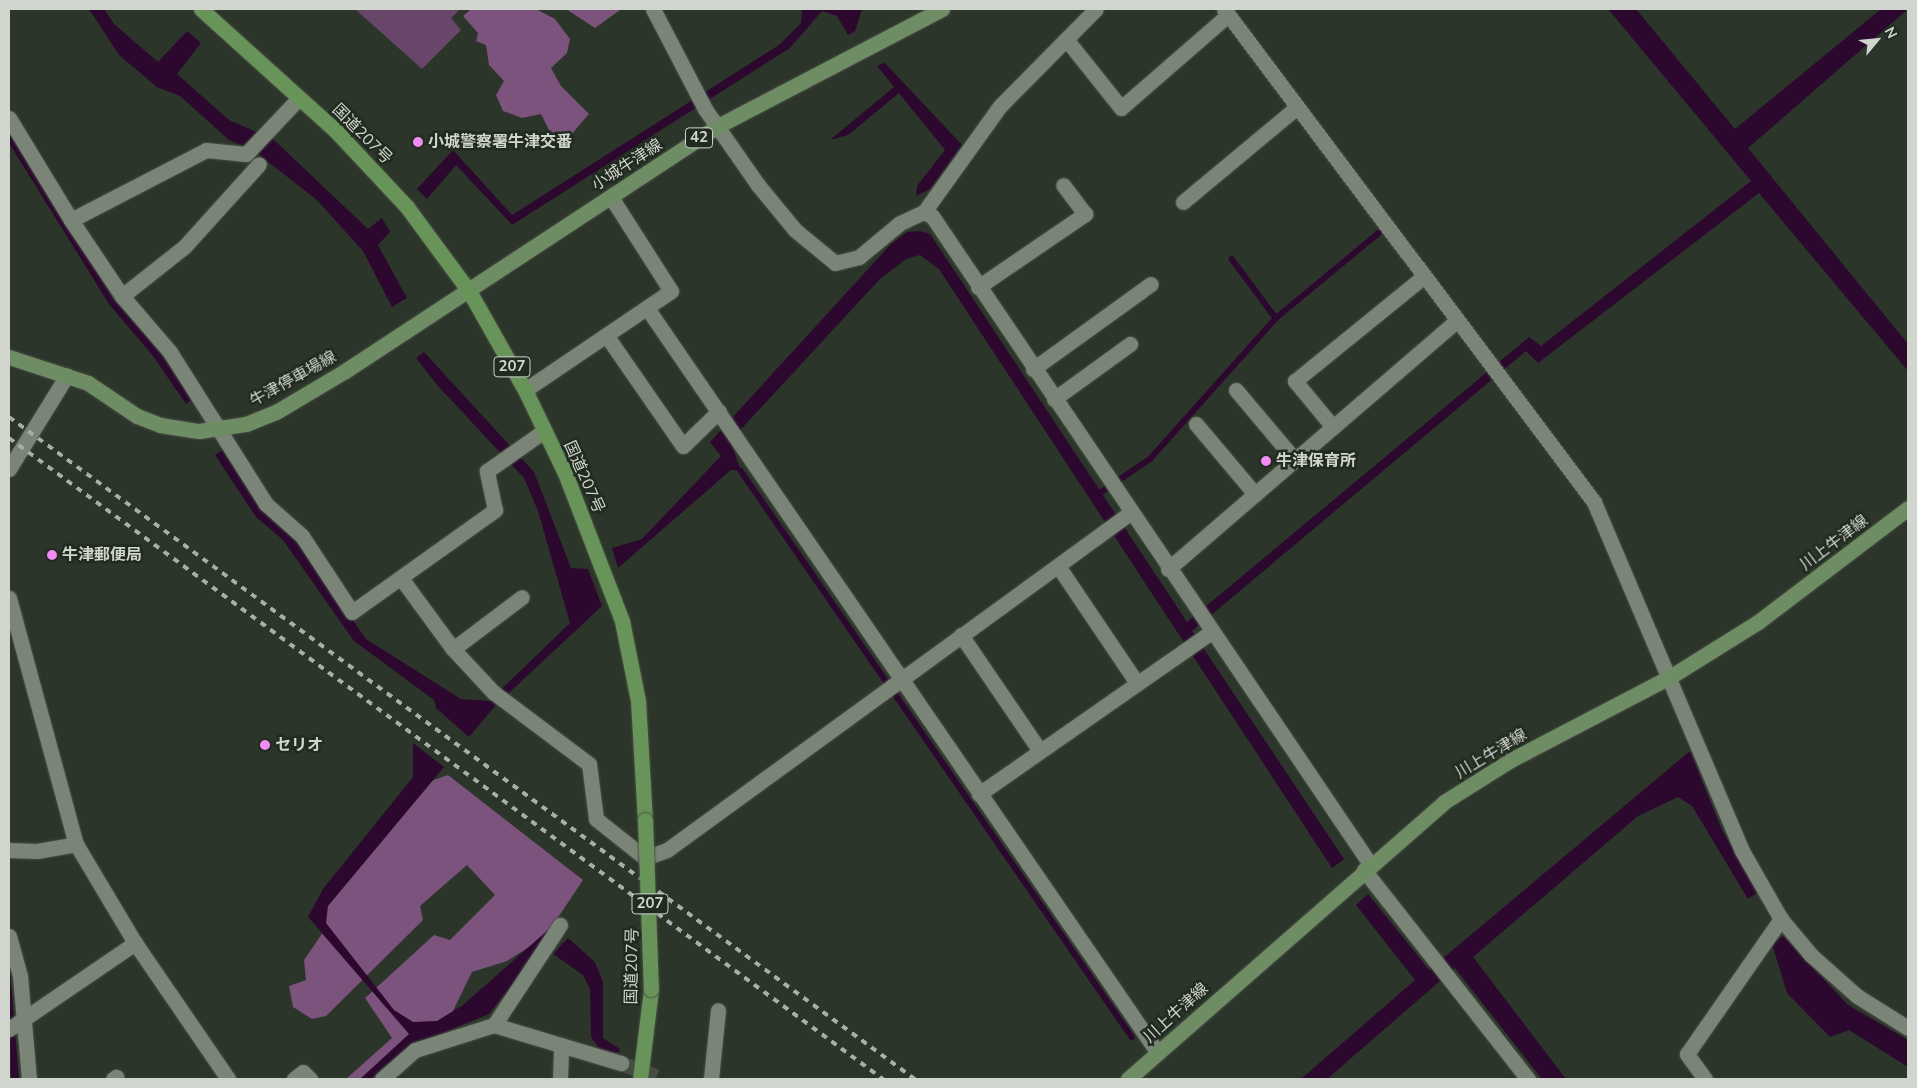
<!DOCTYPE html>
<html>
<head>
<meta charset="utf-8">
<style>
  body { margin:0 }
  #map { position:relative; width:1917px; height:1088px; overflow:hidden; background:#2c3529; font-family:"Nunito Sans","Noto Sans JP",sans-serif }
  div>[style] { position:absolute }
  .green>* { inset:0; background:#684669 }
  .forest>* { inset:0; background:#7c537d }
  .water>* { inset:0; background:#2c082f }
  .stream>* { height:5.5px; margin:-2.75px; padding:0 2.75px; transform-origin:2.75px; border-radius:2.75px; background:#2c082f }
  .minor-tunnel>* { height:15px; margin-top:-7.5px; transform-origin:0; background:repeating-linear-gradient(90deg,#454d42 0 15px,transparent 0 23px) }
  .roads { filter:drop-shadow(0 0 1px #495047) drop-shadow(0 0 1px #495047) }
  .minor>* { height:15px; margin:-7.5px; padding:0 7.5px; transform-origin:7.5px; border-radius:7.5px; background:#7a8477 }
  .major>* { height:15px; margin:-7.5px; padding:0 7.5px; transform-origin:7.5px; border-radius:7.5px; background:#6f8d65 }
  .highway>* { height:15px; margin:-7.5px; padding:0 7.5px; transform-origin:7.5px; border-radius:7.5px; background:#689359 }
  .rail>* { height:4px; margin-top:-2px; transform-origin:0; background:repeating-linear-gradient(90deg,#a8afa6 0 6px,transparent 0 12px) }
  .bridges { filter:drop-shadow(0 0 1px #495047) drop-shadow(0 0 1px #495047) }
  .highway-bridge>* { height:15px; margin:-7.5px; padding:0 7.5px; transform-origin:7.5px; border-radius:7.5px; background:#689359 }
  .dots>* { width:14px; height:14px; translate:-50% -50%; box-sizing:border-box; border:2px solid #222b20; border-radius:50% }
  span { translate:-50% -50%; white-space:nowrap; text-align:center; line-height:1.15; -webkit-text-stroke:5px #222b20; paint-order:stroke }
  .shield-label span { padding:1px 4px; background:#222b20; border:1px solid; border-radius:4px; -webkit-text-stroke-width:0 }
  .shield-label { font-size:15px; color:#d0d6ce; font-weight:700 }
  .street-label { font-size:16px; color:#d0d6ce }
  .poi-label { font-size:16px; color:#d0d6ce; font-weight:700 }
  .left { translate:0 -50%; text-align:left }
  .frame { position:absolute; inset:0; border:10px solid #d0d6ce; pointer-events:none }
  .north { position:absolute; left:1852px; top:15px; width:50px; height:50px; -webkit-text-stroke:4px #222b20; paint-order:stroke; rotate:62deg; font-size:14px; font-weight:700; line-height:20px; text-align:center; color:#d0d6ce }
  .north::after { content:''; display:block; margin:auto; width:18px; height:22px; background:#d0d6ce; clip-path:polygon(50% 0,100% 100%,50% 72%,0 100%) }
</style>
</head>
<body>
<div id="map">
  <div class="green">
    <i style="clip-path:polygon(355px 9px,460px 9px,451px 18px,461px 30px,422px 69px)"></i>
  </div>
  <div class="forest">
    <i style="clip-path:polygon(471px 9px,536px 9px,555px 19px,570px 39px,567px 53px,551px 68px,561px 86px,589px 114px,570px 136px,551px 134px,541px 114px,522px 118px,503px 111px,496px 95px,504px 81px,489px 65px,486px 45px,476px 41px,478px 33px,463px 16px)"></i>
    <i style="clip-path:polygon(566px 9px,620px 9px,620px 10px,595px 28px)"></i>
    <i style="clip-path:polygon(448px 775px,583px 880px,545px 937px,507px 961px,472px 972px,448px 1021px,366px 1079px,346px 1079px,392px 1038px,365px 998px,434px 935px,450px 940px,495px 895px,467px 865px,420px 906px,423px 920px,326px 1016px,312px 1019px,293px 1007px,289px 986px,306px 980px,304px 960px,326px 928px,324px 901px,428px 782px)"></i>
  </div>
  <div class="water">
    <i style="clip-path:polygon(89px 9px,104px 9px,114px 24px,158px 62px,187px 31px,201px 43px,177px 74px,229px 120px,273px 139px,368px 229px,382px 218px,390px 232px,378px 245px,407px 298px,392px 307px,363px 251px,317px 200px,253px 150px,229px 140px,180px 96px,157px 87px,119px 55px)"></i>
    <i style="clip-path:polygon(802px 9px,862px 9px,855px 31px,848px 35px,837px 16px,822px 11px,790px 48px,512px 225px,456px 165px,427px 199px,417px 189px,453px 150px,512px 215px,779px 45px,801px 23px)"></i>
    <i style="clip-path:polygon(1608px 9px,1636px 9px,1735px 129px,1881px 9px,1908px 9px,1748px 148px,1908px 344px,1908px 371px,1759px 193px,1538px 363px,1526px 351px,1192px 631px,1344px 859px,1332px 868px,939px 269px,920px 255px,906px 259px,879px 280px,730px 441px,741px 471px,731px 470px,618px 568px,612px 548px,642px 539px,721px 456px,710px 442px,891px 244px,907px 232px,920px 231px,930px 234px,1187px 622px,1529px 337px,1541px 346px,1751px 181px)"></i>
    <i style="clip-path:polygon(885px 63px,962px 145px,930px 189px,916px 196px,917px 186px,945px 150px,899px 93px,848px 135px,830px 140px,894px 87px,877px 66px)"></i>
    <i style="clip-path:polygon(9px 130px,113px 299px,158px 350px,192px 400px,186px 404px,153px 356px,109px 304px,9px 143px)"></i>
    <i style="clip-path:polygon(424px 352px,534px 472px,571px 568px,588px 569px,602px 606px,495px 706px,469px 737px,436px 708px,434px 700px,354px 641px,283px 540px,256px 517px,215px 455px,222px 450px,262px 511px,297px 540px,366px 639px,461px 699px,489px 701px,570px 623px,538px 511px,524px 478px,438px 386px,416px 358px)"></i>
    <i style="clip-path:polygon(413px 743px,444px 767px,328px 906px,326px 923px,394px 1010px,413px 1022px,437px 1021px,463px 1005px,548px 930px,554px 931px,489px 1014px,408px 1047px,370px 1079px,360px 1079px,409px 1034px,308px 917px,323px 889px,413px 777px)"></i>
    <i style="clip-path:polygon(1690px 751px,1722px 830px,1757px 893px,1748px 899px,1692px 806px,1678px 797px,1638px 816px,1473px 957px,1566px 1079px,1542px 1079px,1455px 968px,1327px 1079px,1301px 1079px,1415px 980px,1356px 905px,1368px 894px,1429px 970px)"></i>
    <i style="clip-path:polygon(1783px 936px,1848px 1005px,1908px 1040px,1908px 1067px,1849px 1030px,1830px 1037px,1787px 993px,1772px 944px)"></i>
    <i style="clip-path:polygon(568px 938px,595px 962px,603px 982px,603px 1038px,620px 1049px,619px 1053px,599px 1048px,591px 1037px,590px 989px,583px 975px,553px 954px)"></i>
    <i style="clip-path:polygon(9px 965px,10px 970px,19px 1079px,11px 1079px)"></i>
  </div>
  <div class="stream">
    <i style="left:1232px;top:259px;width:74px;rotate:53.3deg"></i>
    <i style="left:741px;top:471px;width:688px;rotate:55.36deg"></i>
    <i style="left:1100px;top:493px;width:60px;rotate:-34.2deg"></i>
    <i style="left:1150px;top:459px;width:189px;rotate:-48.2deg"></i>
    <i style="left:1276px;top:318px;width:135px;rotate:-39.6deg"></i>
  </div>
  <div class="minor-tunnel">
    <i style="left:621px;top:1063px;width:46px;rotate:20.4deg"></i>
  </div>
  <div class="roads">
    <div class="minor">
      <i style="left:653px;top:9px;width:113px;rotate:62.5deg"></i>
      <i style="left:705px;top:109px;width:93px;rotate:55.1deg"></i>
      <i style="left:758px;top:185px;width:58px;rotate:50.6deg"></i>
      <i style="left:795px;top:230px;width:52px;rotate:39.5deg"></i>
      <i style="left:835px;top:263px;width:25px;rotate:-14deg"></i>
      <i style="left:859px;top:257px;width:53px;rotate:-39.7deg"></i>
      <i style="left:900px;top:223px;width:26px;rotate:-25deg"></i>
      <i style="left:924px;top:212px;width:130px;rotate:-54.4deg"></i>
      <i style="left:1000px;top:106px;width:136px;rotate:-45.3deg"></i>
      <i style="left:1224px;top:9px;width:616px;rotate:53.11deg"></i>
      <i style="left:1594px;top:502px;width:377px;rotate:67deg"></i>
      <i style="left:1741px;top:849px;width:81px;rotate:60.3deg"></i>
      <i style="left:1781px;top:919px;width:47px;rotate:50.2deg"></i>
      <i style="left:1811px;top:955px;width:62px;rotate:41.7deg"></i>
      <i style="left:1857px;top:996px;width:60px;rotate:32.1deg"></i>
      <i style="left:1066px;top:39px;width:88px;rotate:51.4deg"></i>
      <i style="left:1121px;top:108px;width:142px;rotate:-41deg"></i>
      <i style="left:9px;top:118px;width:119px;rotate:58.7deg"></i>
      <i style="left:71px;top:220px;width:92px;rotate:56.1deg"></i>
      <i style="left:122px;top:296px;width:74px;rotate:49.4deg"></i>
      <i style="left:170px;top:352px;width:180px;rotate:57.7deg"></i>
      <i style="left:266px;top:504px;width:48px;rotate:41.6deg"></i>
      <i style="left:302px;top:536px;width:91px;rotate:56.7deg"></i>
      <i style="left:352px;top:612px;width:176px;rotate:-35.5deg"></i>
      <i style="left:495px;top:510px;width:40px;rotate:-102deg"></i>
      <i style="left:487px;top:471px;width:70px;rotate:-35.1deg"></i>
      <i style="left:1183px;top:202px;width:148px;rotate:-39.8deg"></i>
      <i style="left:924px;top:212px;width:9px;rotate:27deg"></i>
      <i style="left:932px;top:216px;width:782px;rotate:55.94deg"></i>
      <i style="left:71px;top:220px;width:152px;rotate:-27.4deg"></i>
      <i style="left:206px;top:150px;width:40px;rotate:5.7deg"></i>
      <i style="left:246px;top:154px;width:77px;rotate:-46.6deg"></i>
      <i style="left:978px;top:287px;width:130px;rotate:-34.3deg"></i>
      <i style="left:1085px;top:214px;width:36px;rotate:-127deg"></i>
      <i style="left:122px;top:296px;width:80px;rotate:-38.4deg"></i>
      <i style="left:185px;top:246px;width:110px;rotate:-47.9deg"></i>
      <i style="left:647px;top:308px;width:903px;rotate:55.55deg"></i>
      <i style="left:606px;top:335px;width:135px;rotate:55.3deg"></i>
      <i style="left:683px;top:446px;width:50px;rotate:-44.2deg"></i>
      <i style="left:1033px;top:369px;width:145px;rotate:-35.8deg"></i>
      <i style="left:525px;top:390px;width:176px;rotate:-34.1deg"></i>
      <i style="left:671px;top:291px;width:112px;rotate:-122.6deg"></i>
      <i style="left:1236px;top:390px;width:92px;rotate:49.9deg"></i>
      <i style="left:1054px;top:399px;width:94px;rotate:-35.9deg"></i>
      <i style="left:1196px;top:424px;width:92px;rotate:49.9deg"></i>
      <i style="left:1333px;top:427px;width:60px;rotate:-129.6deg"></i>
      <i style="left:1295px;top:381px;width:166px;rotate:-39.1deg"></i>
      <i style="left:9px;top:469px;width:110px;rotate:-58.3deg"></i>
      <i style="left:1058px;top:566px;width:141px;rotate:56deg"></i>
      <i style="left:1168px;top:569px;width:381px;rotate:-40.7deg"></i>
      <i style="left:401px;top:578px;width:88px;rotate:53.8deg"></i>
      <i style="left:453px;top:649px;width:59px;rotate:47.1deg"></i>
      <i style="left:493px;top:692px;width:120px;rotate:36.9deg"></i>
      <i style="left:589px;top:764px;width:55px;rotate:82.7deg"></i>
      <i style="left:596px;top:819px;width:63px;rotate:38.5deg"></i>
      <i style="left:645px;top:858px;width:23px;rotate:-20deg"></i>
      <i style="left:667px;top:850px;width:573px;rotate:-36.05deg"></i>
      <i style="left:9px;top:598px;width:255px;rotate:74.8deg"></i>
      <i style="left:76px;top:844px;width:115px;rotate:59.2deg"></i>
      <i style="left:135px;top:943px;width:165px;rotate:55.6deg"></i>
      <i style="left:961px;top:635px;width:140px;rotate:55.7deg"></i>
      <i style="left:453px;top:649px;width:86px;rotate:-37deg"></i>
      <i style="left:979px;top:794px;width:283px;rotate:-34.9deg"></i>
      <i style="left:9px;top:850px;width:28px;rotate:2deg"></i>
      <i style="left:37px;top:851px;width:40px;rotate:-10deg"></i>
      <i style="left:1364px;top:870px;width:266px;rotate:51.9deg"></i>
      <i style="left:9px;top:936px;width:41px;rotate:74.6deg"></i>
      <i style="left:20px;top:976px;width:103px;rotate:85deg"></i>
      <i style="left:494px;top:1025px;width:120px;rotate:-56.6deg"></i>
      <i style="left:9px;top:1029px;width:153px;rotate:-34.3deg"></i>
      <i style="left:113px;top:1079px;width:4px;rotate:-34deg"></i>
      <i style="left:294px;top:1079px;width:11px;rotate:-38deg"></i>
      <i style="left:303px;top:1072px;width:10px;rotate:45deg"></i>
      <i style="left:382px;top:1079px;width:44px;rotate:-41.3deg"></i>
      <i style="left:415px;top:1050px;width:83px;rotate:-17.6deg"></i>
      <i style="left:494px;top:1025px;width:133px;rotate:16.7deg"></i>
      <i style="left:560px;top:1079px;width:34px;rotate:-88deg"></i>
      <i style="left:711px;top:1079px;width:69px;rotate:-84.2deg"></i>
      <i style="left:1705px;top:1079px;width:31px;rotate:-126deg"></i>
      <i style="left:1687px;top:1054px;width:165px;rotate:-55.2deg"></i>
    </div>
    <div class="major">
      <i style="left:9px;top:357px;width:83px;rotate:18.2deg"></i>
      <i style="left:88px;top:383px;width:59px;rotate:34deg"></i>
      <i style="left:137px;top:416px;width:25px;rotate:21deg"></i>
      <i style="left:160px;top:425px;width:39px;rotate:9deg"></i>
      <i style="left:199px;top:431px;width:48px;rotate:-8.5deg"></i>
      <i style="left:246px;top:424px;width:32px;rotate:-22deg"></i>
      <i style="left:276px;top:412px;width:80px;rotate:-30.7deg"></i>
      <i style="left:345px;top:371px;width:446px;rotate:-33.3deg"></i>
      <i style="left:718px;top:126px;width:253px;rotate:-27.6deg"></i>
      <i style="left:1128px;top:1079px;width:420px;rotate:-41.2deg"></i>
      <i style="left:1444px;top:802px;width:77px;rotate:-32.2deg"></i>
      <i style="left:1509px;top:761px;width:182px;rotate:-27.6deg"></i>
      <i style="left:1670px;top:677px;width:104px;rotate:-32deg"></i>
      <i style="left:1758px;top:622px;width:188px;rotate:-37.2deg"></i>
    </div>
    <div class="highway">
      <i style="left:201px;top:9px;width:181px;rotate:42.1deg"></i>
      <i style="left:335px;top:130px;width:105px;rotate:46.9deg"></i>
      <i style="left:407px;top:207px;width:104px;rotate:53.6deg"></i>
      <i style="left:469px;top:291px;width:114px;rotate:60.5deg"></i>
      <i style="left:525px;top:390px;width:92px;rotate:64.3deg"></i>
      <i style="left:565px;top:473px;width:159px;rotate:68.9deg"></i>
      <i style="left:622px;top:621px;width:81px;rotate:78.6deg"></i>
      <i style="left:638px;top:700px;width:120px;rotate:86.7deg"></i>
      <i style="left:640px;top:1079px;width:91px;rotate:-83deg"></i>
    </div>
  </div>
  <div class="rail">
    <i style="left:9px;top:417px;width:1122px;rotate:36.16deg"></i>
    <i style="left:9px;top:438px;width:1084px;rotate:36.26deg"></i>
  </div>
  <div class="bridges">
    <div class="highway-bridge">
      <i style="left:645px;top:820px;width:169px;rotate:88deg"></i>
    </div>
  </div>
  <div class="dots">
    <i style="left:418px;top:142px;background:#f18bf5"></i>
    <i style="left:1266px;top:461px;background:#f18bf5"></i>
    <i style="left:52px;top:555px;background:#f18bf5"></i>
    <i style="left:265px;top:745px;background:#f18bf5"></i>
  </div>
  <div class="shield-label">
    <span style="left:699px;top:138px">42</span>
    <span style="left:512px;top:367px">207</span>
    <span style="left:650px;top:904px">207</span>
  </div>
  <div class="street-label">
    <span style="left:362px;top:134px;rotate:45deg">国道207号</span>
    <span style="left:627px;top:165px;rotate:-33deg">小城牛津線</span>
    <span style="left:293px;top:379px;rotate:-29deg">牛津停車場線</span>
    <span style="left:584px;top:477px;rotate:66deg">国道207号</span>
    <span style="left:1834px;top:543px;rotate:-37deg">川上牛津線</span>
    <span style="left:1491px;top:754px;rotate:-31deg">川上牛津線</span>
    <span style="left:632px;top:966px;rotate:-89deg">国道207号</span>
    <span style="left:1176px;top:1013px;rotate:-42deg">川上牛津線</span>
  </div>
  <div class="poi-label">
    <span class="left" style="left:428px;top:142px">小城警察署牛津交番</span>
    <span class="left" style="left:1276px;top:461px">牛津保育所</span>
    <span class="left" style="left:62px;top:555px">牛津郵便局</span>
    <span class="left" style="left:275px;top:745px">セリオ</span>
  </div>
  <div class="frame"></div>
  <div class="north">N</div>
</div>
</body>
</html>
